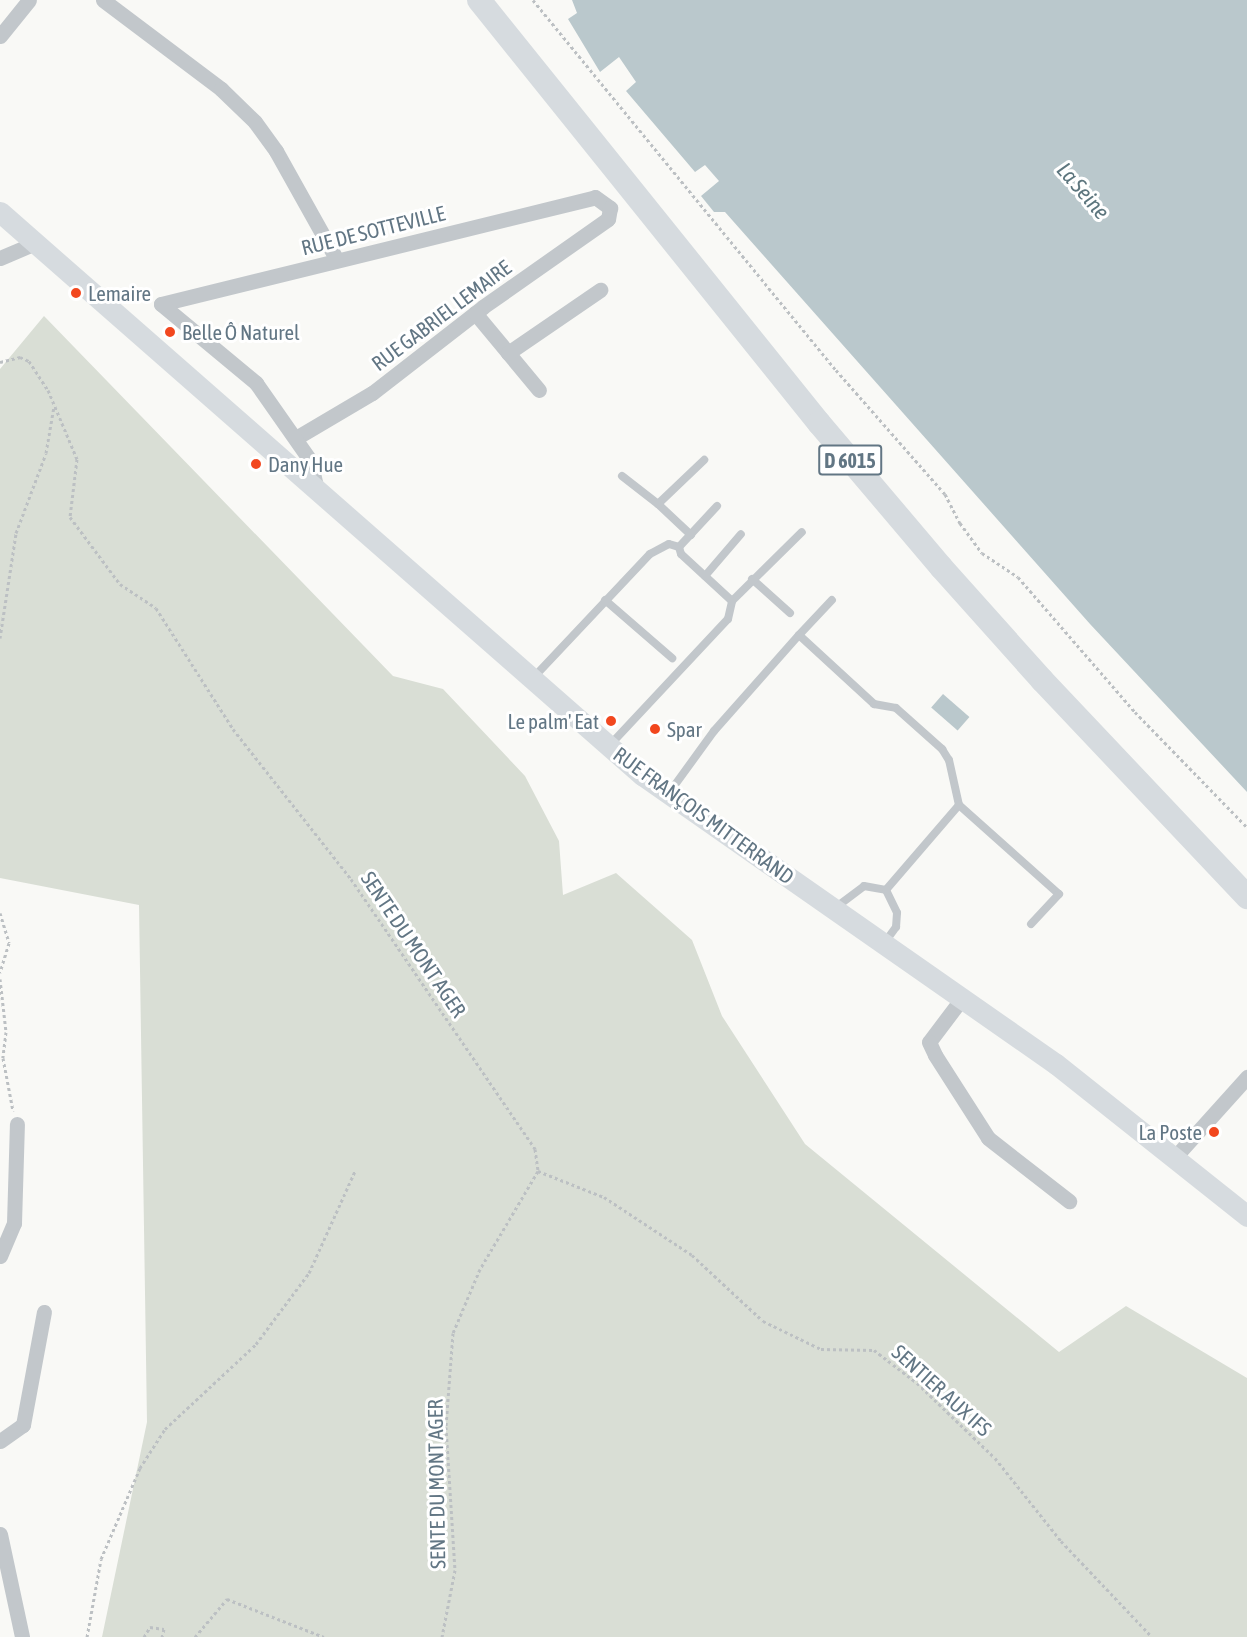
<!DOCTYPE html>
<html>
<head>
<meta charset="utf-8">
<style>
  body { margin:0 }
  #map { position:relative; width:1247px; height:1637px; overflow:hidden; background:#f9f9f6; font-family:"Asap Condensed",sans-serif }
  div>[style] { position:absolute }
  .green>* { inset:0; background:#d9ded5 }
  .water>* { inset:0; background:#bac8cc; transform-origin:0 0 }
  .path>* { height:3px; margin-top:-1.5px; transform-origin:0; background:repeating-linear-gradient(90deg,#bcc0c3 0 3px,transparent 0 6px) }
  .lane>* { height:8px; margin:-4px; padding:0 4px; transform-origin:4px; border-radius:4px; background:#c2c7cb }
  .street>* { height:15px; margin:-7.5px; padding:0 7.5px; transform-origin:7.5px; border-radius:7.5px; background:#c2c7cb }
  .secondary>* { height:21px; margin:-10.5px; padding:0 10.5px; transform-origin:10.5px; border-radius:10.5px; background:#d6dbdf }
  .primary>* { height:24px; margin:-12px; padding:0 12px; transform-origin:12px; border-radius:12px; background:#d6dbdf }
  .dots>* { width:16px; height:16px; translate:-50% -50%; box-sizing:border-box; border:3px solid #fff; border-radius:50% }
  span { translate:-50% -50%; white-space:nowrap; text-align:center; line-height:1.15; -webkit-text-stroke:6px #fff; paint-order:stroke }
  .shield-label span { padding:2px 4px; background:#fff; border:2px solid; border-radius:4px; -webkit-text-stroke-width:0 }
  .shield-label { font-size:20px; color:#627684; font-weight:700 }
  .street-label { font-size:21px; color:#627684 }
  .poi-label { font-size:21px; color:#627684 }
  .left { translate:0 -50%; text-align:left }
  .right { translate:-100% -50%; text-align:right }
  .water-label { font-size:22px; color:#5d767e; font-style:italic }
</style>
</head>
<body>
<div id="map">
  <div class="green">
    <i style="clip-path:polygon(44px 316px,393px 676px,443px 689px,525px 776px,559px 841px,563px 895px,616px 873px,692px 940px,722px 1016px,805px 1144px,1059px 1352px,1126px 1306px,1247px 1378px,1247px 1637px,102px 1637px,147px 1422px,139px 905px,0 878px,0 369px)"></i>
  </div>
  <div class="water">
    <i style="clip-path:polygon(572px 0,1247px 0,1247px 792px,1090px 624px,725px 212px,714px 212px,701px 196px,719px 181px,705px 165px,695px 172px,626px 91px,636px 82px,619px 57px,600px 72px,568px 19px,577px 13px)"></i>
    <i style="left:943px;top:694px;width:35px;height:18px;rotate:41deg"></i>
  </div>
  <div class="path">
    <i style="left:533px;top:0;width:478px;rotate:50.7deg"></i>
    <i style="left:836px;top:370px;width:165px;rotate:48.7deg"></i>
    <i style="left:945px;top:494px;width:33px;rotate:63deg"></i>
    <i style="left:960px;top:523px;width:37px;rotate:54deg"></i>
    <i style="left:982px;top:553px;width:43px;rotate:33.7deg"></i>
    <i style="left:1018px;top:577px;width:179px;rotate:49.1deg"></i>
    <i style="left:1135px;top:712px;width:161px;rotate:45.8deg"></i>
    <i style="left:0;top:362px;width:21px;rotate:-14deg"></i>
    <i style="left:20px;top:357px;width:10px;rotate:24deg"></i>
    <i style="left:29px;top:361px;width:35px;rotate:57deg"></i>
    <i style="left:48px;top:390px;width:75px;rotate:67.2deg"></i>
    <i style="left:77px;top:459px;width:58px;rotate:96.9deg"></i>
    <i style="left:70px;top:517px;width:84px;rotate:53.3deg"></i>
    <i style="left:120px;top:584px;width:43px;rotate:33.7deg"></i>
    <i style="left:156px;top:608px;width:143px;rotate:57.5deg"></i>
    <i style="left:233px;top:729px;width:191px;rotate:51.8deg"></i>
    <i style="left:351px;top:879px;width:327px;rotate:55.7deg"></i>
    <i style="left:535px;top:1149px;width:22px;rotate:82deg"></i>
    <i style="left:538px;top:1171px;width:114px;rotate:120.6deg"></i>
    <i style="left:480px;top:1269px;width:69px;rotate:112.9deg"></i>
    <i style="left:453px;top:1333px;width:94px;rotate:94.3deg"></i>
    <i style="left:446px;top:1427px;width:143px;rotate:86.4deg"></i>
    <i style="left:455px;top:1570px;width:68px;rotate:101deg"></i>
    <i style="left:0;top:638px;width:106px;rotate:-81.3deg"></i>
    <i style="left:16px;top:533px;width:85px;rotate:-69.4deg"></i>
    <i style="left:46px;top:453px;width:48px;rotate:-80.3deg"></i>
    <i style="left:0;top:913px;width:31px;rotate:73deg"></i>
    <i style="left:9px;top:943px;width:31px;rotate:107deg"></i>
    <i style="left:0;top:979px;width:53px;rotate:83.5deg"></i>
    <i style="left:6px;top:1032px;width:26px;rotate:97deg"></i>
    <i style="left:3px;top:1058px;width:54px;rotate:79.3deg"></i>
    <i style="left:538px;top:1171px;width:71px;rotate:21.5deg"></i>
    <i style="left:604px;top:1197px;width:105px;rotate:33.4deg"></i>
    <i style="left:692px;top:1255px;width:97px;rotate:42.9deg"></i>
    <i style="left:763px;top:1321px;width:64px;rotate:25.8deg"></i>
    <i style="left:821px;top:1349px;width:53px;rotate:1.1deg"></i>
    <i style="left:874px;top:1350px;width:54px;rotate:37.5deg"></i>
    <i style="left:917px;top:1383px;width:108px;rotate:43.9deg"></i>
    <i style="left:995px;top:1458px;width:106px;rotate:51.5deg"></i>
    <i style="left:1061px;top:1541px;width:132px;rotate:46.5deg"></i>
    <i style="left:87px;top:1637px;width:79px;rotate:-79.8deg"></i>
    <i style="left:101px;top:1559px;width:99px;rotate:-66.8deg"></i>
    <i style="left:140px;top:1468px;width:46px;rotate:-57.3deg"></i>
    <i style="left:165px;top:1429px;width:125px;rotate:-43deg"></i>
    <i style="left:256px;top:1344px;width:89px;rotate:-53.3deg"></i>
    <i style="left:309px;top:1273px;width:112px;rotate:-65.7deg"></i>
    <i style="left:144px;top:1637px;width:12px;rotate:-59deg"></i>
    <i style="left:150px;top:1627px;width:14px;rotate:8deg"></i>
    <i style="left:164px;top:1629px;width:8px;rotate:104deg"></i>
    <i style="left:195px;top:1637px;width:50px;rotate:-49.9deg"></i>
    <i style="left:227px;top:1599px;width:104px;rotate:21.4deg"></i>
  </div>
  <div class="lane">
    <i style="left:622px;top:476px;width:46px;rotate:37.9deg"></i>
    <i style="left:691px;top:535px;width:45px;rotate:-136.8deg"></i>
    <i style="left:658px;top:504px;width:64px;rotate:-43.7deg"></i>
    <i style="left:705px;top:576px;width:55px;rotate:-49.4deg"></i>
    <i style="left:752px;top:579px;width:51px;rotate:41.8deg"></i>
    <i style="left:605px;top:600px;width:89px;rotate:40.9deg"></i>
    <i style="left:732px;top:601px;width:98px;rotate:-44.6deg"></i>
    <i style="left:799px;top:635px;width:48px;rotate:-46.7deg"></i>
    <i style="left:534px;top:677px;width:169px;rotate:-46.7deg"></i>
    <i style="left:650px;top:554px;width:21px;rotate:-28deg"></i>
    <i style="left:669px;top:544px;width:10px;rotate:17deg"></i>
    <i style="left:609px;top:746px;width:174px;rotate:-46.9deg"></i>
    <i style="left:728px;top:619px;width:18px;rotate:-77deg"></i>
    <i style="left:732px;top:601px;width:69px;rotate:-137.3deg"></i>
    <i style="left:681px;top:554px;width:7px;rotate:-106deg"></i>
    <i style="left:679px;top:547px;width:56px;rotate:-47.2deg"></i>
    <i style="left:669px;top:793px;width:77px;rotate:-54deg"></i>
    <i style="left:714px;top:731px;width:128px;rotate:-48.5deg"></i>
    <i style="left:799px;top:635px;width:102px;rotate:42.6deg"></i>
    <i style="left:874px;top:704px;width:22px;rotate:10deg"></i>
    <i style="left:896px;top:708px;width:62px;rotate:41.7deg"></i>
    <i style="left:942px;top:749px;width:13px;rotate:58deg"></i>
    <i style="left:949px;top:760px;width:46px;rotate:77.5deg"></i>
    <i style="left:959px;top:805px;width:112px;rotate:130.7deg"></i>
    <i style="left:959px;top:805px;width:134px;rotate:41.7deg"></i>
    <i style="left:1059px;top:894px;width:41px;rotate:133deg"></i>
    <i style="left:835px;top:908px;width:36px;rotate:-37deg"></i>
    <i style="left:864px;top:886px;width:22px;rotate:10deg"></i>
    <i style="left:886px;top:890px;width:25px;rotate:64deg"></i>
    <i style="left:897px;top:913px;width:14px;rotate:94deg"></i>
    <i style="left:896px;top:927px;width:19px;rotate:126deg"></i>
  </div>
  <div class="street">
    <i style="left:103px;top:0;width:148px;rotate:37deg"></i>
    <i style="left:221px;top:89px;width:47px;rotate:44.1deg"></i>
    <i style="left:255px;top:122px;width:36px;rotate:54deg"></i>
    <i style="left:276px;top:151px;width:125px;rotate:60.8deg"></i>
    <i style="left:0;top:36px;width:46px;rotate:-51.1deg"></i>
    <i style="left:0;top:258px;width:38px;rotate:-23deg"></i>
    <i style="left:161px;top:304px;width:447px;rotate:-13.8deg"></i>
    <i style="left:595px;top:197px;width:19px;rotate:36deg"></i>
    <i style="left:610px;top:208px;width:11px;rotate:100deg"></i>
    <i style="left:608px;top:219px;width:153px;rotate:144.9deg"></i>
    <i style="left:483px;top:307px;width:140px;rotate:142.2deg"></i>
    <i style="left:372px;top:393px;width:88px;rotate:149.4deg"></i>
    <i style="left:161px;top:304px;width:124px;rotate:39.7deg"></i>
    <i style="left:256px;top:383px;width:94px;rotate:55deg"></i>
    <i style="left:310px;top:460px;width:31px;rotate:77deg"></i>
    <i style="left:475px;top:313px;width:100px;rotate:50.3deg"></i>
    <i style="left:508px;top:353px;width:112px;rotate:-34.4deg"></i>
    <i style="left:963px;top:997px;width:56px;rotate:127.1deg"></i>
    <i style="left:929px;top:1042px;width:14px;rotate:65deg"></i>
    <i style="left:935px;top:1055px;width:98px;rotate:57.4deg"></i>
    <i style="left:988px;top:1138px;width:103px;rotate:37.9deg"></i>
    <i style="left:1175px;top:1157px;width:108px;rotate:-48deg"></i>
    <i style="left:0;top:1256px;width:36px;rotate:-67deg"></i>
    <i style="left:14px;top:1223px;width:99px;rotate:-88.3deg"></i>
    <i style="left:0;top:1441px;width:28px;rotate:-35deg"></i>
    <i style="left:23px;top:1425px;width:115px;rotate:-79.5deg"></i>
    <i style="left:0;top:1534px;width:105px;rotate:77.9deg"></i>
  </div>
  <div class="secondary">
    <i style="left:0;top:212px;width:854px;rotate:41.25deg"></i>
    <i style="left:642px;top:775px;width:505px;rotate:34.92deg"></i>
    <i style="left:1056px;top:1064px;width:244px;rotate:38.5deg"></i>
  </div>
  <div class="primary">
    <i style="left:479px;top:0;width:543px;rotate:51.21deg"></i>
    <i style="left:819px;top:423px;width:189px;rotate:49.7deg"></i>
    <i style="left:941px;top:567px;width:152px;rotate:48.2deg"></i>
    <i style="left:1042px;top:680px;width:299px;rotate:46.6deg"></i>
  </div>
  <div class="dots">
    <i style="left:76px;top:293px;background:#f2471e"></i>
    <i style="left:170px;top:332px;background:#f2471e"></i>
    <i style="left:256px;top:464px;background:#f2471e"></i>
    <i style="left:611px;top:721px;background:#f2471e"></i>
    <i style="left:655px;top:729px;background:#f2471e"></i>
    <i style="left:1214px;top:1132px;background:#f2471e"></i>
  </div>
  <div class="shield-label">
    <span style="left:850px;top:460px">D 6015</span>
  </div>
  <div class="street-label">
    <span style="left:373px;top:230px;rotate:-14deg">RUE DE SOTTEVILLE</span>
    <span style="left:441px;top:315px;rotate:-37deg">RUE GABRIEL LEMAIRE</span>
    <span style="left:704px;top:815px;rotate:36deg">RUE FRANÇOIS MITTERRAND</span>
    <span style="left:414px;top:944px;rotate:56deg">SENTE DU MONT AGER</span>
    <span style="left:942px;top:1390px;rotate:42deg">SENTIER AUX IFS</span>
    <span style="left:436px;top:1484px;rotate:-91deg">SENTE DU MONT AGER</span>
  </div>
  <div class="poi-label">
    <span class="left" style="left:88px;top:293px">Lemaire</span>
    <span class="left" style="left:182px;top:332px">Belle Ô Naturel</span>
    <span class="left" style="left:268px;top:464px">Dany Hue</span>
    <span class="right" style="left:599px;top:721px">Le palm' Eat</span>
    <span class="left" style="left:667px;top:729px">Spar</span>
    <span class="right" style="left:1202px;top:1132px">La Poste</span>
  </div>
  <div class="water-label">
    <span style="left:1083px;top:191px;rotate:49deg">La Seine</span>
  </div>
</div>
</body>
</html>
